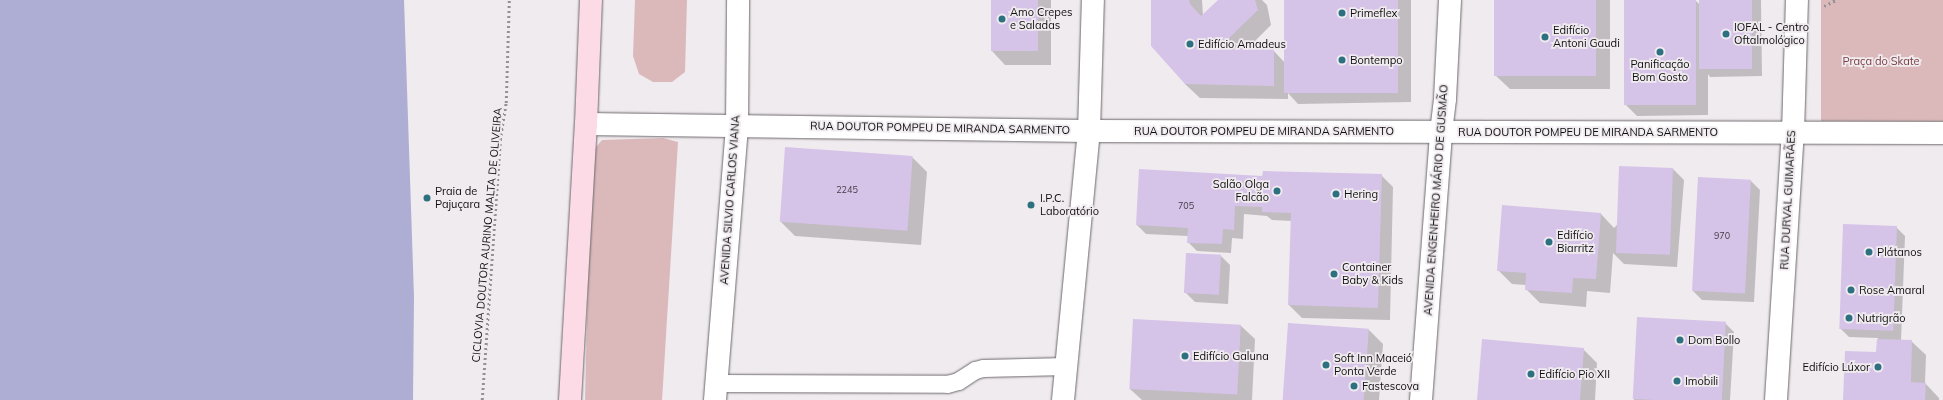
<!DOCTYPE html>
<html>
<head>
<meta charset="utf-8">
<style>
  body { margin:0 }
  #map { position:relative; width:1943px; height:400px; overflow:hidden; background:#f0ebef; font-family:Mulish,sans-serif }
  div>[style] { position:absolute }
  .green>* { inset:0; background:#dbb9ba; transform-origin:0 0 }
  .water>* { inset:0; background:#aeadd3 }
  .shadow>* { inset:0; background:#0003 }
  .building>* { inset:0; background:#d6c3e8; transform-origin:0 0 }
  .path>* { height:2.5px; margin-top:-1.25px; transform-origin:0; background:repeating-linear-gradient(90deg,#949194 0 2px,transparent 0 5px) }
  .roads { filter:drop-shadow(0 0 1px #6c686c) drop-shadow(0 0 1px #6c686c) }
  .lane>* { height:17px; margin:-8.5px; padding:0 8.5px; transform-origin:8.5px; border-radius:8.5px; background:#fff }
  .street>* { height:22px; margin:-11px; padding:0 11px; transform-origin:11px; border-radius:11px; background:#fff }
  .secondary>* { height:22px; margin:-11px; padding:0 11px; transform-origin:11px; border-radius:11px; background:#fff }
  .primary>* { height:22px; margin:-11px; padding:0 11px; transform-origin:11px; border-radius:11px; background:#fcdae6 }
  .dots>* { width:11px; height:11px; translate:-50% -50%; box-sizing:border-box; border:2px solid #f0ebef; border-radius:50% }
  span { translate:-50% -50%; white-space:nowrap; text-align:center; line-height:1.15; -webkit-text-stroke:3.5px #f0ebef; paint-order:stroke }
  .number-label { font-size:9px; color:#413b45 }
  .number-label span { -webkit-text-stroke-width:0 }
  .poi-label { font-size:11px; color:#0f0e0f }
  .left { translate:0 -50%; text-align:left }
  .right { translate:-100% -50%; text-align:right }
  .park-label { font-size:11px; color:#783c40 }
  .street-label { font-size:11px; color:#0f0e0f }
</style>
</head>
<body>
<div id="map">
  <div class="green">
    <i style="clip-path:polygon(635px 0,687px 0,685px 72px,672px 82px,653px 82px,639px 74px,633px 56px)"></i>
    <i style="left:1821px;top:0;width:122px;height:121px"></i>
    <i style="clip-path:polygon(663px 138px,678px 142px,662px 400px,585px 400px,591px 153px,602px 140px)"></i>
  </div>
  <div class="water">
    <i style="clip-path:polygon(0 0,404px 0,414px 297px,413px 400px,0 400px)"></i>
  </div>
  <div class="shadow">
    <i style="clip-path:polygon(992px 0,1051px 0,1051px 65px,1005px 65px,992px 51px)"></i>
    <i style="clip-path:polygon(1152px 0,1202px 0,1203px 16px,1219px 0,1262px 0,1267px 5px,1271px 25px,1247px 49px,1273px 50px,1286px 64px,1285px 0,1411px 0,1411px 102px,1298px 104px,1288px 93px,1288px 99px,1200px 98px,1185px 84px)"></i>
    <i style="clip-path:polygon(1495px 0,1610px 0,1610px 89px,1510px 89px,1495px 75px)"></i>
    <i style="clip-path:polygon(1700px 0,1761px 0,1762px 76px,1710px 77px,1708px 74px,1708px 115px,1637px 116px,1626px 105px,1696px 1px,1700px 5px)"></i>
    <i style="clip-path:polygon(786px 148px,913px 158px,927px 172px,921px 245px,795px 236px,781px 222px)"></i>
    <i style="clip-path:polygon(1673px 169px,1684px 180px,1677px 267px,1624px 264px,1613px 253px,1610px 293px,1587px 291px,1586px 307px,1540px 303px,1526px 289px,1526px 285px,1512px 284px,1498px 270px,1601px 214px,1614px 228px)"></i>
    <i style="clip-path:polygon(1381px 175px,1393px 187px,1390px 320px,1302px 318px,1289px 305px,1292px 221px,1272px 220px,1267px 216px,1244px 214px,1243px 239px,1232px 238px,1231px 253px,1197px 251px,1188px 242px,1188px 236px,1146px 234px,1137px 225px,1263px 177px)"></i>
    <i style="clip-path:polygon(1751px 181px,1760px 190px,1754px 302px,1702px 300px,1693px 291px)"></i>
    <i style="clip-path:polygon(1896px 227px,1905px 236px,1901px 341px,1911px 341px,1926px 355px,1925px 383px,1939px 398px,1939px 400px,1844px 400px,1877px 353px,1878px 338px,1849px 337px,1840px 328px)"></i>
    <i style="clip-path:polygon(1187px 254px,1221px 256px,1230px 265px,1228px 304px,1195px 302px,1186px 293px)"></i>
    <i style="clip-path:polygon(1638px 318px,1725px 323px,1734px 332px,1730px 400px,1634px 400px)"></i>
    <i style="clip-path:polygon(1289px 324px,1369px 330px,1383px 344px,1379px 400px,1284px 400px)"></i>
    <i style="clip-path:polygon(1240px 325px,1255px 339px,1252px 400px,1142px 400px,1130px 389px)"></i>
    <i style="clip-path:polygon(1583px 349px,1597px 363px,1595px 400px,1478px 400px)"></i>
  </div>
  <div class="building">
    <i style="left:991px;top:0;width:47px;height:51px"></i>
    <i style="clip-path:polygon(1151px 0,1189px 0,1190px 4px,1201px 16px,1218px 0,1255px 0,1258px 10px,1226px 41px,1232px 47px,1274px 49px,1274px 86px,1185px 84px,1151px 46px)"></i>
    <i style="left:1284px;top:0;width:114px;height:93px"></i>
    <i style="left:1494px;top:0;width:102px;height:76px"></i>
    <i style="left:1624px;top:0;width:72px;height:105px"></i>
    <i style="left:1699px;top:0;width:53px;height:69px"></i>
    <i style="left:785px;top:147px;width:128px;height:75px;rotate:4deg"></i>
    <i style="left:1619px;top:166px;width:54px;height:87px;rotate:2deg"></i>
    <i style="clip-path:polygon(1139px 169px,1262px 176px,1263px 171px,1382px 174px,1378px 308px,1288px 305px,1291px 213px,1262px 212px,1262px 207px,1235px 206px,1234px 230px,1223px 229px,1222px 244px,1187px 243px,1188px 228px,1136px 225px)"></i>
    <i style="left:1698px;top:177px;width:53px;height:114px;rotate:3deg"></i>
    <i style="clip-path:polygon(1502px 205px,1601px 213px,1596px 279px,1573px 278px,1572px 293px,1525px 290px,1526px 273px,1497px 271px)"></i>
    <i style="left:1843px;top:224px;width:54px;height:105px;rotate:2deg"></i>
    <i style="left:1186px;top:253px;width:35px;height:40px;rotate:3deg"></i>
    <i style="left:1637px;top:317px;width:89px;height:82px;rotate:3deg"></i>
    <i style="left:1133px;top:319px;width:108px;height:70px;rotate:3deg"></i>
    <i style="left:1288px;top:323px;width:81px;height:77px;rotate:4deg"></i>
    <i style="clip-path:polygon(1482px 339px,1584px 348px,1580px 400px,1477px 400px)"></i>
    <i style="clip-path:polygon(1877px 339px,1912px 340px,1911px 382px,1926px 383px,1925px 400px,1843px 400px,1845px 351px,1876px 352px)"></i>
  </div>
  <div class="path">
    <i style="left:1824px;top:6px;width:13px;rotate:-27deg"></i>
    <i style="left:482px;top:400px;width:261px;rotate:-86deg"></i>
    <i style="left:500px;top:140px;width:37px;rotate:-81deg"></i>
    <i style="left:506px;top:103px;width:103px;rotate:-88.3deg"></i>
  </div>
  <div class="roads">
    <div class="lane">
      <i style="left:716px;top:383px;width:231px;rotate:0.2deg"></i>
      <i style="left:947px;top:384px;width:11px;rotate:-15deg"></i>
      <i style="left:958px;top:381px;width:20px;rotate:-33deg"></i>
      <i style="left:975px;top:370px;width:8px;rotate:-14deg"></i>
      <i style="left:983px;top:368px;width:83px;rotate:-1.4deg"></i>
    </div>
    <div class="street">
      <i style="left:586px;top:124px;width:503px;rotate:0.8deg"></i>
      <i style="left:1089px;top:131px;width:854px;rotate:0.13deg"></i>
      <i style="left:715px;top:400px;width:276px;rotate:-85.4deg"></i>
      <i style="left:737px;top:125px;width:125px;rotate:-89.5deg"></i>
      <i style="left:1063px;top:400px;width:270px;rotate:-84.5deg"></i>
      <i style="left:1089px;top:131px;width:131px;rotate:-88.3deg"></i>
    </div>
    <div class="secondary">
      <i style="left:1421px;top:400px;width:269px;rotate:-85.7deg"></i>
      <i style="left:1441px;top:132px;width:33px;rotate:-83deg"></i>
      <i style="left:1445px;top:99px;width:99px;rotate:-87.1deg"></i>
      <i style="left:1776px;top:400px;width:268px;rotate:-86.4deg"></i>
      <i style="left:1793px;top:133px;width:133px;rotate:-88.3deg"></i>
    </div>
    <div class="primary">
      <i style="left:570px;top:400px;width:276px;rotate:-86.7deg"></i>
      <i style="left:586px;top:124px;width:124px;rotate:-87.7deg"></i>
    </div>
  </div>
  <div class="dots">
    <i style="left:1342px;top:13px;background:#2d7181"></i>
    <i style="left:1002px;top:19px;background:#2d7181"></i>
    <i style="left:1726px;top:34px;background:#2d7181"></i>
    <i style="left:1545px;top:37px;background:#2d7181"></i>
    <i style="left:1190px;top:44px;background:#2d7181"></i>
    <i style="left:1660px;top:52px;background:#2d7181"></i>
    <i style="left:1342px;top:60px;background:#2d7181"></i>
    <i style="left:1277px;top:191px;background:#2d7181"></i>
    <i style="left:1336px;top:194px;background:#2d7181"></i>
    <i style="left:427px;top:198px;background:#2d7181"></i>
    <i style="left:1031px;top:205px;background:#2d7181"></i>
    <i style="left:1549px;top:242px;background:#2d7181"></i>
    <i style="left:1869px;top:252px;background:#2d7181"></i>
    <i style="left:1334px;top:274px;background:#2d7181"></i>
    <i style="left:1851px;top:290px;background:#2d7181"></i>
    <i style="left:1849px;top:318px;background:#2d7181"></i>
    <i style="left:1680px;top:340px;background:#2d7181"></i>
    <i style="left:1185px;top:356px;background:#2d7181"></i>
    <i style="left:1326px;top:365px;background:#2d7181"></i>
    <i style="left:1878px;top:367px;background:#2d7181"></i>
    <i style="left:1531px;top:374px;background:#2d7181"></i>
    <i style="left:1677px;top:381px;background:#2d7181"></i>
    <i style="left:1354px;top:386px;background:#2d7181"></i>
  </div>
  <div class="number-label">
    <span style="left:847px;top:190px">2245</span>
    <span style="left:1186px;top:206px">705</span>
    <span style="left:1722px;top:236px">970</span>
  </div>
  <div class="poi-label">
    <span class="left" style="left:1010px;top:19px">Amo Crepes<br>e Saladas</span>
    <span class="left" style="left:1350px;top:13px">Primeflex</span>
    <span class="left" style="left:1734px;top:34px">IOFAL - Centro<br>Oftalmológico</span>
    <span class="left" style="left:1553px;top:37px">Edifício<br>Antoni Gaudi</span>
    <span class="left" style="left:1198px;top:44px">Edifício Amadeus</span>
    <span class="left" style="left:1350px;top:60px">Bontempo</span>
    <span style="left:1660px;top:71px">Panificação<br>Bom Gosto</span>
    <span class="right" style="left:1269px;top:191px">Salão Olga<br>Falcão</span>
    <span class="left" style="left:435px;top:198px">Praia de<br>Pajuçara</span>
    <span class="left" style="left:1344px;top:194px">Hering</span>
    <span class="left" style="left:1040px;top:205px">I.P.C.<br>Laboratório</span>
    <span class="left" style="left:1557px;top:242px">Edifício<br>Biarritz</span>
    <span class="left" style="left:1877px;top:252px">Plátanos</span>
    <span class="left" style="left:1342px;top:274px">Container<br>Baby &amp; Kids</span>
    <span class="left" style="left:1859px;top:290px">Rose Amaral</span>
    <span class="left" style="left:1857px;top:318px">Nutrigrão</span>
    <span class="left" style="left:1688px;top:340px">Dom Bollo</span>
    <span class="left" style="left:1193px;top:356px">Edifício Galuna</span>
    <span class="left" style="left:1334px;top:365px">Soft Inn Maceió<br>Ponta Verde</span>
    <span class="right" style="left:1870px;top:367px">Edifício Lúxor</span>
    <span class="left" style="left:1539px;top:374px">Edifício Pio XII</span>
    <span class="left" style="left:1685px;top:381px">Imobili</span>
    <span class="left" style="left:1362px;top:386px">Fastescova</span>
  </div>
  <div class="park-label">
    <span style="left:1881px;top:61px">Praça do Skate</span>
  </div>
  <div class="street-label">
    <span style="left:940px;top:128px;rotate:1deg">RUA DOUTOR POMPEU DE MIRANDA SARMENTO</span>
    <span style="left:1264px;top:131px">RUA DOUTOR POMPEU DE MIRANDA SARMENTO</span>
    <span style="left:1588px;top:132px">RUA DOUTOR POMPEU DE MIRANDA SARMENTO</span>
    <span style="left:730px;top:200px;rotate:-86deg">AVENIDA SILVIO CARLOS VIANA</span>
    <span style="left:1436px;top:200px;rotate:-86deg">AVENIDA ENGENHEIRO MÁRIO DE GUSMÃO</span>
    <span style="left:1788px;top:200px;rotate:-87deg">RUA DURVAL GUIMARÃES</span>
    <span style="left:487px;top:235px;rotate:-85deg">CICLOVIA DOUTOR AURINO MALTA DE OLIVEIRA</span>
  </div>
</div>
</body>
</html>
